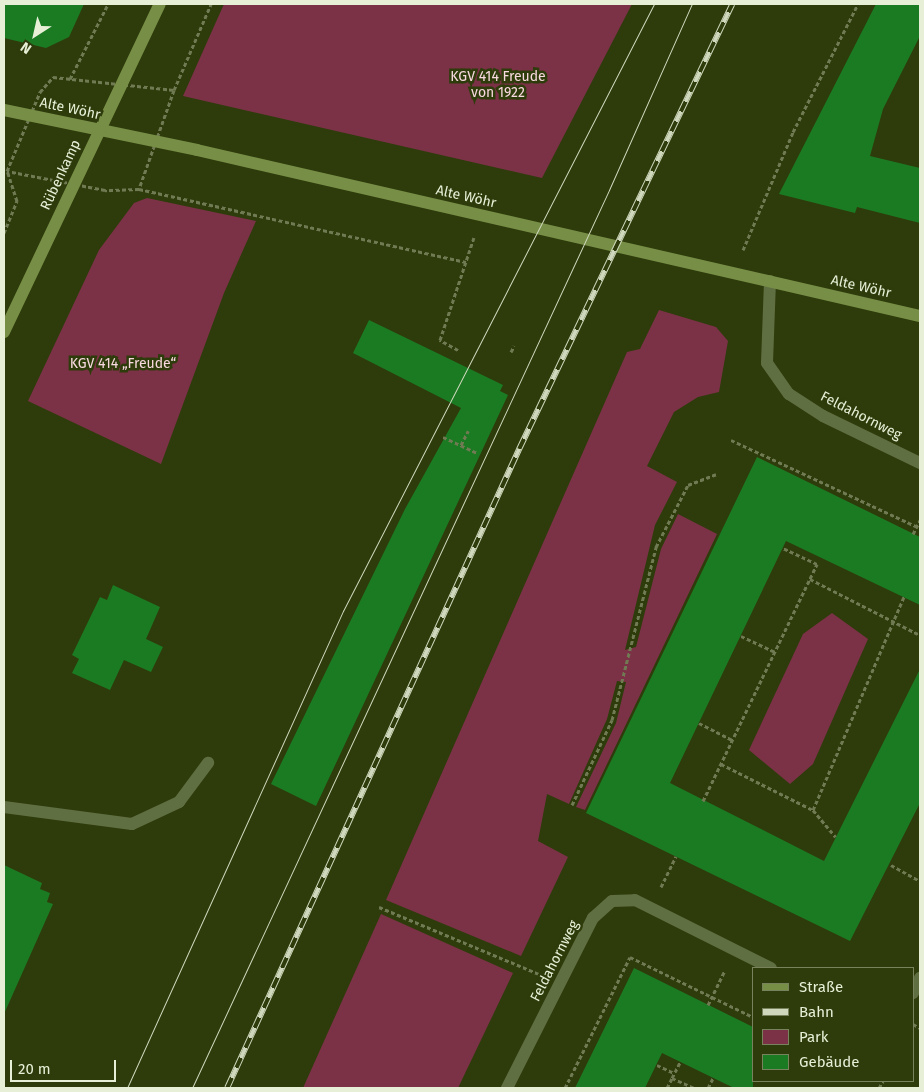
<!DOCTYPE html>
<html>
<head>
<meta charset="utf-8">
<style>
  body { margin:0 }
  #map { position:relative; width:924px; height:1092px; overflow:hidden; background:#2e3b0b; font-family:"Fira Sans",sans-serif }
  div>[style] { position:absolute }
  .green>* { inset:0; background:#7b3247 }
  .building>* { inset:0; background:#1b7b23 }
  .path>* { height:3px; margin-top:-1.5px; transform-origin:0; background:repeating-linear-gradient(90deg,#707b53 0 4px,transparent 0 6.5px) }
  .lane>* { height:12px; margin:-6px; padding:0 6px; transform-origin:6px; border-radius:6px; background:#606f42 }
  .street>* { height:12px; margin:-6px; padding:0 6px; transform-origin:6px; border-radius:6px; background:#606f42 }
  .secondary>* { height:12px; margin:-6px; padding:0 6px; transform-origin:6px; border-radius:6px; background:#778e46 }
  .tram>* { height:1px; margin:-0.5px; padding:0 0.5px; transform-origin:0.5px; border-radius:0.5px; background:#cfd8bc }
  .rail>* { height:5.5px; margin-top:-2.75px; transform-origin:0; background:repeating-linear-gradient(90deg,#2e3b0b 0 11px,#cfd8bc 0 22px); box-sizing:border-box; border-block:1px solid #cfd8bc }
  span { translate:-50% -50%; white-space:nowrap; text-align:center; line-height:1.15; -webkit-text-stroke:5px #2e3b0b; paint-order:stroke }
  .park-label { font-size:14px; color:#f9d9e0 }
  .street-label { font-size:14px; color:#e7f0d7 }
  .frame { position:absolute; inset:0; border:5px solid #e7f0d7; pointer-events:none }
  .legend { position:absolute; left:752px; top:967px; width:162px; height:115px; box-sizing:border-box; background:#2e3b0b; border:1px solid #78835d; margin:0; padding:6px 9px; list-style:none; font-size:15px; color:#e7f0d7 }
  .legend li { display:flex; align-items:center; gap:10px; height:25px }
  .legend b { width:25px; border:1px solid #78835d }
  .north { position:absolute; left:10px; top:10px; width:50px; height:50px; -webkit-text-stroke:4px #2e3b0b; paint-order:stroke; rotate:215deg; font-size:14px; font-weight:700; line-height:20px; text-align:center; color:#e7f0d7 }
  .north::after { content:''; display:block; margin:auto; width:18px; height:22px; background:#e7f0d7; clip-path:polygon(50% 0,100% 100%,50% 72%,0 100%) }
  .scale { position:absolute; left:10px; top:1060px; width:106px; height:22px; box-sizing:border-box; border:2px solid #e7f0d7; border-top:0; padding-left:6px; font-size:15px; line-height:18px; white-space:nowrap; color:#e7f0d7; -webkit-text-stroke:4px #2e3b0b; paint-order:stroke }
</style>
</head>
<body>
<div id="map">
  <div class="green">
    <i style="clip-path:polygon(224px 4px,632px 4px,542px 178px,183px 96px)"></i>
    <i style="clip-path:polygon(147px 198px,256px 221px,224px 293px,161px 464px,28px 401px,99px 250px,134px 203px)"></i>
    <i style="clip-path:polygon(659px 310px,716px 327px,728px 341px,719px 392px,698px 397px,674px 412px,647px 466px,677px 482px,655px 525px,625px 650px,636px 647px,661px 549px,678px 514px,717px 534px,585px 810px,576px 807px,616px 723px,626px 682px,617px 681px,607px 719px,569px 804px,547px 794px,538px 841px,568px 857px,521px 956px,386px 900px,627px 352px,640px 349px)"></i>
    <i style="clip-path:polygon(832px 613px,868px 639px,813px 764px,790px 784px,749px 750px,803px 634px)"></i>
    <i style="clip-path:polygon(381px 914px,513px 973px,458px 1088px,303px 1088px)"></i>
  </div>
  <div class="building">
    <i style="clip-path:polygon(4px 4px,84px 4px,69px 37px,46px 48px,4px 38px)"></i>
    <i style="clip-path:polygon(876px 4px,920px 4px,920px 36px,883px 109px,870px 156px,920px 168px,920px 223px,857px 207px,855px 213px,779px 194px)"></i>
    <i style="clip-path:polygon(369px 320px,503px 385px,500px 391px,508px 395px,316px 806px,271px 784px,405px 509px,461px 408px,353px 353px)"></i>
    <i style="clip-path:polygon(757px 457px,920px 537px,920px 605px,786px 541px,670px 783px,824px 861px,920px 669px,920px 803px,850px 941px,586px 813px)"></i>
    <i style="clip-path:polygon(113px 585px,160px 607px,146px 639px,163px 647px,151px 672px,124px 660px,110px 690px,72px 673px,79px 659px,72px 655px,100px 597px,107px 600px)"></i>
    <i style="clip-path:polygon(4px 865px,42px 883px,40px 889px,50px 893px,47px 902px,53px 904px,4px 1014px)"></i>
    <i style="clip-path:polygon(634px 968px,753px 1027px,753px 1088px,734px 1088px,662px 1053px,645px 1088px,575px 1088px)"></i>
  </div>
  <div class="path">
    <i style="left:53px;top:77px;width:122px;rotate:6.1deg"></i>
    <i style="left:174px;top:90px;width:105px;rotate:109.5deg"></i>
    <i style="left:139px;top:189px;width:34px;rotate:178deg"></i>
    <i style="left:105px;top:190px;width:100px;rotate:-169deg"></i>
    <i style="left:7px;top:171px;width:86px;rotate:-67.3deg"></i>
    <i style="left:40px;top:92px;width:20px;rotate:-49deg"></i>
    <i style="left:70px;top:79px;width:84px;rotate:-63.1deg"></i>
    <i style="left:174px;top:90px;width:94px;rotate:-66.7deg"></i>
    <i style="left:139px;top:189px;width:335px;rotate:12.6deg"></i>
    <i style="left:4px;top:233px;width:35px;rotate:-68deg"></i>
    <i style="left:17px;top:201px;width:32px;rotate:-108deg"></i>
    <i style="left:743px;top:250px;width:128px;rotate:-67deg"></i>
    <i style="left:793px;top:132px;width:144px;rotate:-63.1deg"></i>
    <i style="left:458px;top:350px;width:21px;rotate:-151deg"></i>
    <i style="left:440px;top:340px;width:108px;rotate:-71.7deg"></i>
    <i style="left:511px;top:352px;width:7px;rotate:-63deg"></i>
    <i style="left:443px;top:437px;width:38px;rotate:25deg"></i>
    <i style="left:731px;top:440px;width:208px;rotate:25deg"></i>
    <i style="left:461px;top:445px;width:16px;rotate:-63deg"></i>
    <i style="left:913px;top:534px;width:16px;rotate:-63deg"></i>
    <i style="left:810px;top:579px;width:123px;rotate:27deg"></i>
    <i style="left:741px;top:636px;width:38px;rotate:25deg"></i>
    <i style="left:699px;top:723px;width:37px;rotate:27deg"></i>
    <i style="left:721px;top:764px;width:103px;rotate:26.6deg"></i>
    <i style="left:813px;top:810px;width:35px;rotate:50deg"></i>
    <i style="left:703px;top:801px;width:263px;rotate:-64.3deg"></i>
    <i style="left:817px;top:564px;width:38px;rotate:-155deg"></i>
    <i style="left:572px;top:805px;width:94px;rotate:-64.8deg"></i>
    <i style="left:612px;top:720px;width:179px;rotate:-75.7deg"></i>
    <i style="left:656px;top:547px;width:70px;rotate:-62.7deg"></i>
    <i style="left:688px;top:485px;width:30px;rotate:-21deg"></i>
    <i style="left:813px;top:810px;width:232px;rotate:-66.9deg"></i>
    <i style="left:891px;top:865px;width:33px;rotate:29deg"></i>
    <i style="left:661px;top:887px;width:34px;rotate:-64deg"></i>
    <i style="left:379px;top:907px;width:173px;rotate:22.7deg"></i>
    <i style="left:708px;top:1005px;width:37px;rotate:-64deg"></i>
    <i style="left:913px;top:1024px;width:8px;rotate:30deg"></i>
    <i style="left:657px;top:1065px;width:19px;rotate:25deg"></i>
    <i style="left:672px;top:1078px;width:18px;rotate:-63deg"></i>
    <i style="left:565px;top:1088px;width:146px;rotate:-63.6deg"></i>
    <i style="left:630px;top:957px;width:137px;rotate:26deg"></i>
    <i style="left:667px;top:1088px;width:11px;rotate:-63deg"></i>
    <i style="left:672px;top:1078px;width:24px;rotate:24deg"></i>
    <i style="left:708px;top:1088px;width:11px;rotate:-63deg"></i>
    <i style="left:879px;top:1088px;width:8px;rotate:-60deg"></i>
  </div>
  <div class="lane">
    <i style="left:4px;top:807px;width:129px;rotate:7.6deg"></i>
    <i style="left:132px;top:824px;width:52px;rotate:-25.1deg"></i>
    <i style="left:179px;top:802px;width:49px;rotate:-53.4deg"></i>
  </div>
  <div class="street">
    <i style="left:770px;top:281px;width:82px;rotate:92.1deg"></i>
    <i style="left:767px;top:363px;width:38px;rotate:55deg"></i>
    <i style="left:789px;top:394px;width:40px;rotate:32.9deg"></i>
    <i style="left:823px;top:416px;width:108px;rotate:25.9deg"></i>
    <i style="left:913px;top:993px;width:17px;rotate:-65deg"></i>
    <i style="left:507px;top:1088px;width:191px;rotate:-63.2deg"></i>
    <i style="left:593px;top:918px;width:25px;rotate:-42deg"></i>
    <i style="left:612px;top:901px;width:23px;rotate:-2deg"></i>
    <i style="left:635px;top:900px;width:152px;rotate:26.6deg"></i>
  </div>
  <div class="secondary">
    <i style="left:4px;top:110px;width:197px;rotate:11.7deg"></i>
    <i style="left:197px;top:150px;width:742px;rotate:12.93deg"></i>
    <i style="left:4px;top:332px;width:363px;rotate:-64.6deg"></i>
  </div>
  <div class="tram">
    <i style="left:127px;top:1088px;width:524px;rotate:-65.64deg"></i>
    <i style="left:343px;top:611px;width:682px;rotate:-62.87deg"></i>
    <i style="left:192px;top:1088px;width:990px;rotate:-65.09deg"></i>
    <i style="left:609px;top:190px;width:204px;rotate:-66deg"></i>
  </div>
  <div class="rail">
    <i style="left:227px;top:1088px;width:703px;rotate:-65.44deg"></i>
    <i style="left:519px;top:449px;width:493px;rotate:-64.4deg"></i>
  </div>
  <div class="park-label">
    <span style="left:498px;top:85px">KGV 414 Freude<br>von 1922</span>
    <span style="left:123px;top:364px">KGV 414 „Freude“</span>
  </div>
  <div class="street-label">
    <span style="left:70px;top:109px;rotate:12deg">Alte Wöhr</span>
    <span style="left:61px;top:175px;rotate:-65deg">Rübenkamp</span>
    <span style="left:466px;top:197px;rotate:13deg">Alte Wöhr</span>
    <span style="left:861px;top:287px;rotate:13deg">Alte Wöhr</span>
    <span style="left:861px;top:416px;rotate:27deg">Feldahornweg</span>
    <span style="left:555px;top:961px;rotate:-63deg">Feldahornweg</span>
  </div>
  <div class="frame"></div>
  <ul class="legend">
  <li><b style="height:6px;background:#778e46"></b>Straße</li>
  <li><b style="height:6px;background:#cfd8bc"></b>Bahn</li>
  <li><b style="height:14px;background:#7b3247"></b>Park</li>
  <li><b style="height:14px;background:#1b7b23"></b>Gebäude</li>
  </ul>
  <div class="north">N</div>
  <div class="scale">20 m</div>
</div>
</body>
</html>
